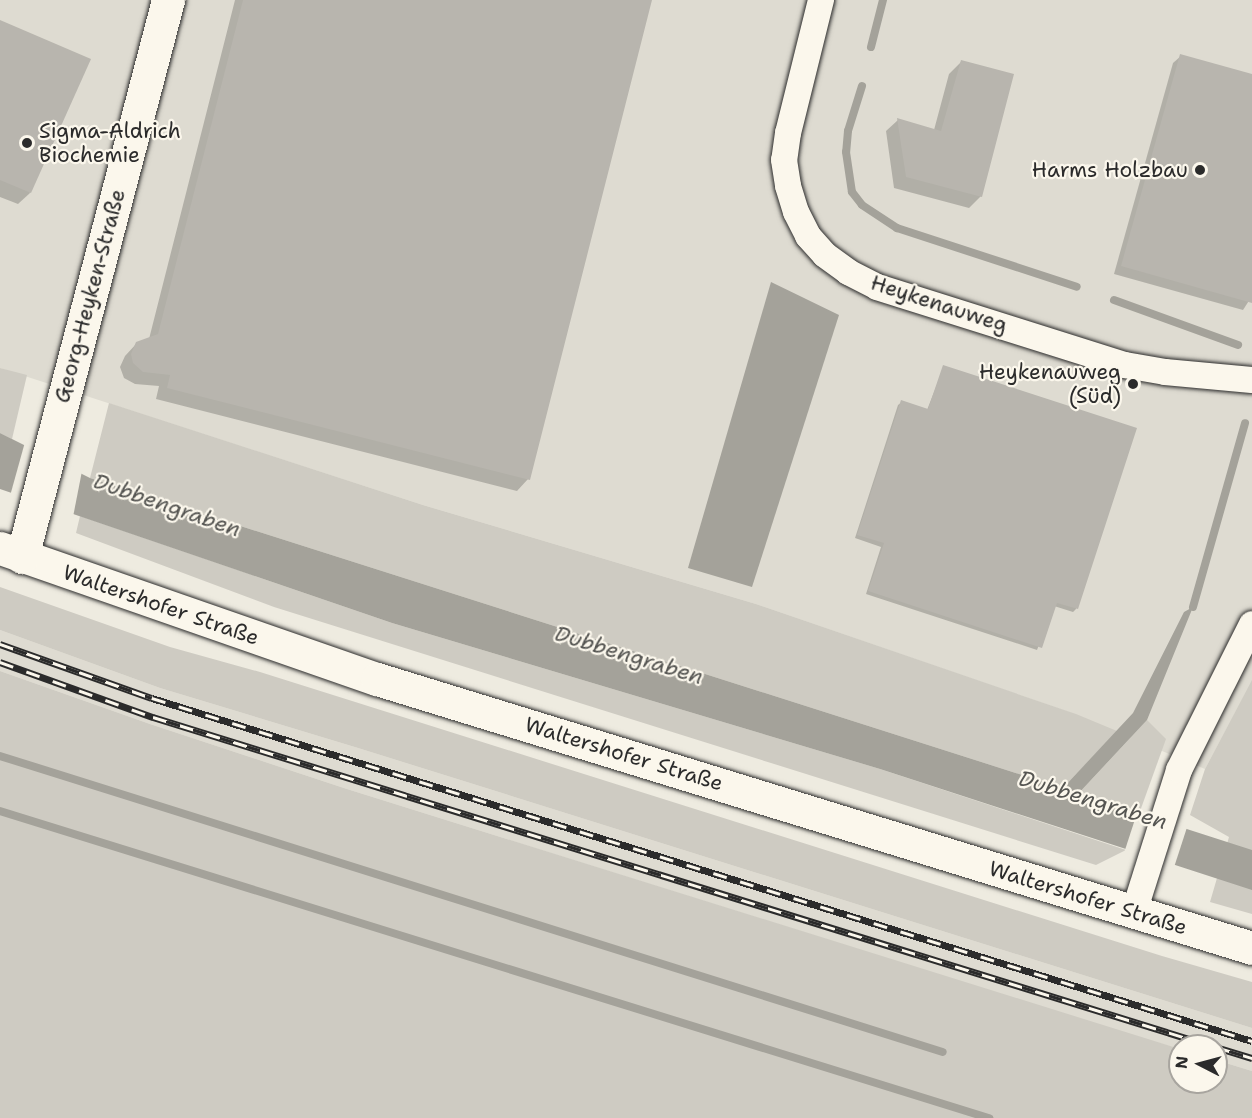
<!DOCTYPE html>
<html>
<head>
<meta charset="utf-8">
<style>
  body { margin:0 }
  #map { position:relative; width:1252px; height:1118px; overflow:hidden; background:#eeebe0; font-family:"Shantell Sans",sans-serif }
  div>[style] { position:absolute }
  .built>* { inset:0; background:#dedbd1 }
  .green>* { inset:0; background:#cecbc2 }
  .water>* { inset:0; background:#a4a29a }
  .pier>* { inset:0; background:#eeebe0; transform-origin:0 0 }
  .shadow>* { inset:0; background:#0003 }
  .stream>* { height:8px; margin:-4px; padding:0 4px; transform-origin:4px; border-radius:4px; background:#a4a29a }
  .building>* { inset:0; background:#b8b5ae }
  .roads { filter:drop-shadow(0 0 2px #2b2b2b) drop-shadow(0 0 2px #2b2b2b) }
  .minor>* { height:26px; margin:-13px; padding:0 13px; transform-origin:13px; border-radius:13px; background:#fbf7ec }
  .secondary>* { height:33px; margin:-16.5px; padding:0 16.5px; transform-origin:16.5px; border-radius:16.5px; background:#fbf7ec }
  .rail>* { height:7px; margin-top:-3.5px; transform-origin:0; background:repeating-linear-gradient(90deg,#fbf7ec 0 14px,#2b2b2b 0 28px); box-sizing:border-box; border-block:2px solid #2b2b2b }
  .dots>* { width:16px; height:16px; translate:-50% -50%; box-sizing:border-box; border:3px solid #fbf7ec; border-radius:50% }
  span { translate:-50% -50%; white-space:nowrap; text-align:center; line-height:1.15; -webkit-text-stroke:4.5px #fbf7ec; paint-order:stroke }
  .poi-label { font-size:21px; color:#2b2b2b }
  .left { translate:0 -50%; text-align:left }
  .right { translate:-100% -50%; text-align:right }
  .street-label { font-size:21px; color:#2b2b2b }
  .water-label { font-size:22px; color:#555552; font-style:italic }
  .north { position:absolute; left:1168px; top:1034px; width:60px; height:60px; box-sizing:border-box; background:#fbf7ec; border:2px solid #a8a59f; border-radius:50%; rotate:276deg; font-size:16px; font-weight:700; line-height:24px; text-align:center; color:#2b2b2b }
  .north::after { content:''; display:block; margin:auto; width:21px; height:27px; background:#2b2b2b; clip-path:polygon(50% 0,100% 100%,50% 72%,0 100%) }
</style>
</head>
<body>
<div id="map">
  <div class="built">
    <i style="clip-path:polygon(0 0,1252px 0,1252px 686px,1250px 685px,1205px 769px,1069px 712px,756px 604px,423px 505px,0 368px)"></i>
    <i style="clip-path:polygon(0 630px,160px 688px,358px 748px,1252px 1028px,1252px 1071px,1216px 1060px,1216px 1046px,1180px 1046px,1180px 1049px,1138px 1037px,347px 789px,150px 724px,0 671px)"></i>
  </div>
  <div class="green">
    <i style="clip-path:polygon(0 368px,27px 375px,12px 439px,0 433px)"></i>
    <i style="clip-path:polygon(109px 403px,423px 505px,756px 604px,1076px 714px,1117px 731px,1063px 788px,90px 478px)"></i>
    <i style="clip-path:polygon(80px 516px,392px 623px,880px 769px,1126px 850px,1096px 865px,274px 607px,76px 533px)"></i>
    <i style="clip-path:polygon(0 587px,170px 647px,260px 672px,1162px 956px,1252px 982px,1252px 1028px,358px 748px,160px 688px,0 630px)"></i>
    <i style="clip-path:polygon(0 671px,150px 724px,347px 789px,1180px 1049px,1180px 1082px,1216px 1082px,1216px 1060px,1252px 1071px,1252px 1118px,0 1118px)"></i>
    <i style="clip-path:polygon(1252px 680px,1252px 914px,1210px 902px,1229px 837px,1190px 815px,1205px 769px)"></i>
    <i style="clip-path:polygon(1147px 720px,1166px 739px,1139px 814px,1078px 794px)"></i>
  </div>
  <div class="water">
    <i style="clip-path:polygon(771px 282px,839px 315px,752px 587px,688px 568px)"></i>
    <i style="clip-path:polygon(0 433px,90px 478px,1063px 788px,1133px 713px,1184px 612px,1193px 607px,1147px 720px,1078px 794px,1252px 850px,1252px 890px,880px 769px,392px 623px,0 489px)"></i>
  </div>
  <div class="pier">
    <i style="clip-path:polygon(25px 442px,82px 471px,73px 517px,10px 496px)"></i>
    <i style="left:1138px;top:810px;width:52px;height:45px;rotate:18deg"></i>
  </div>
  <div class="shadow">
    <i style="clip-path:polygon(235px 0,650px 0,528px 479px,517px 491px,156px 399px,159px 386px,135px 384px,124px 378px,120px 367px,125px 356px,137px 343px,149px 339px)"></i>
    <i style="clip-path:polygon(0 22px,30px 193px,18px 204px,0 197px)"></i>
    <i style="clip-path:polygon(1181px 56px,1252px 76px,1252px 296px,1243px 310px,1114px 274px,1173px 63px)"></i>
    <i style="clip-path:polygon(961px 62px,981px 196px,969px 208px,894px 188px,886px 131px,898px 120px,934px 130px,949px 74px)"></i>
    <i style="clip-path:polygon(944px 367px,1135px 429px,1076px 609px,1073px 612px,1054px 606px,1037px 650px,866px 594px,881px 547px,855px 538px,898px 405px,902px 402px,927px 410px)"></i>
  </div>
  <div class="stream">
    <i style="left:871px;top:47px;width:49px;rotate:-75.7deg"></i>
    <i style="left:862px;top:86px;width:47px;rotate:107.3deg"></i>
    <i style="left:848px;top:131px;width:21px;rotate:95deg"></i>
    <i style="left:846px;top:152px;width:40px;rotate:81.5deg"></i>
    <i style="left:852px;top:192px;width:16px;rotate:52deg"></i>
    <i style="left:862px;top:205px;width:42px;rotate:33.3deg"></i>
    <i style="left:897px;top:228px;width:189px;rotate:18.1deg"></i>
    <i style="left:1114px;top:300px;width:132px;rotate:19.9deg"></i>
    <i style="left:1193px;top:607px;width:191px;rotate:-74.2deg"></i>
    <i style="left:0;top:756px;width:988px;rotate:17.43deg"></i>
    <i style="left:0;top:811px;width:1036px;rotate:17.25deg"></i>
  </div>
  <div class="building">
    <i style="clip-path:polygon(243px 0,652px 0,530px 480px,167px 388px,170px 375px,143px 372px,133px 363px,131px 354px,136px 342px,158px 334px)"></i>
    <i style="clip-path:polygon(0 20px,91px 59px,31px 193px,0 180px)"></i>
    <i style="clip-path:polygon(1180px 54px,1252px 74px,1252px 303px,1121px 266px)"></i>
    <i style="clip-path:polygon(961px 60px,1014px 74px,982px 197px,906px 177px,897px 118px,941px 131px)"></i>
    <i style="clip-path:polygon(943px 365px,1137px 428px,1078px 609px,1057px 603px,1042px 648px,868px 591px,884px 543px,857px 535px,901px 400px,928px 409px)"></i>
  </div>
  <div class="roads">
    <div class="minor">
      <i style="left:821px;top:0;width:137px;rotate:103.9deg"></i>
      <i style="left:788px;top:133px;width:27px;rotate:98deg"></i>
      <i style="left:784px;top:160px;width:26px;rotate:81deg"></i>
      <i style="left:788px;top:186px;width:27px;rotate:73deg"></i>
      <i style="left:796px;top:212px;width:27px;rotate:63deg"></i>
      <i style="left:808px;top:236px;width:25px;rotate:48deg"></i>
      <i style="left:825px;top:255px;width:29px;rotate:36deg"></i>
      <i style="left:848px;top:272px;width:33px;rotate:27deg"></i>
      <i style="left:877px;top:287px;width:260px;rotate:17.5deg"></i>
      <i style="left:1125px;top:365px;width:41px;rotate:9.9deg"></i>
      <i style="left:1165px;top:372px;width:87px;rotate:5.3deg"></i>
      <i style="left:1134px;top:912px;width:149px;rotate:-72.4deg"></i>
      <i style="left:1179px;top:770px;width:163px;rotate:-63.4deg"></i>
    </div>
    <div class="secondary">
      <i style="left:0;top:548px;width:399px;rotate:19.2deg"></i>
      <i style="left:377px;top:679px;width:915px;rotate:17.09deg"></i>
      <i style="left:22px;top:557px;width:576px;rotate:-75.31deg"></i>
    </div>
  </div>
  <div class="rail">
    <i style="left:0;top:644px;width:161px;rotate:19.6deg"></i>
    <i style="left:152px;top:698px;width:1152px;rotate:17.32deg"></i>
    <i style="left:0;top:662px;width:163px;rotate:19.8deg"></i>
    <i style="left:153px;top:717px;width:1109px;rotate:17.26deg"></i>
    <i style="left:1216px;top:1047px;width:38px;rotate:17deg"></i>
  </div>
  <div class="dots">
    <i style="left:27px;top:143px;background:#2b2b2b"></i>
    <i style="left:1200px;top:170px;background:#2b2b2b"></i>
    <i style="left:1133px;top:384px;background:#2b2b2b"></i>
  </div>
  <div class="poi-label">
    <span class="left" style="left:39px;top:143px">Sigma-Aldrich<br>Biochemie</span>
    <span class="right" style="left:1188px;top:170px">Harms Holzbau</span>
    <span class="right" style="left:1121px;top:384px">Heykenauweg<br>(Süd)</span>
  </div>
  <div class="street-label">
    <span style="left:90px;top:296px;rotate:-75deg">Georg-Heyken-Straße</span>
    <span style="left:939px;top:304px;rotate:18deg">Heykenauweg</span>
    <span style="left:161px;top:605px;rotate:19deg">Waltershofer Straße</span>
    <span style="left:624px;top:754px;rotate:17deg">Waltershofer Straße</span>
    <span style="left:1088px;top:898px;rotate:17deg">Waltershofer Straße</span>
  </div>
  <div class="water-label">
    <span style="left:167px;top:505px;rotate:19deg">Dubbengraben</span>
    <span style="left:629px;top:655px;rotate:17deg">Dubbengraben</span>
    <span style="left:1093px;top:800px;rotate:17deg">Dubbengraben</span>
  </div>
  <div class="north">N</div>
</div>
</body>
</html>
